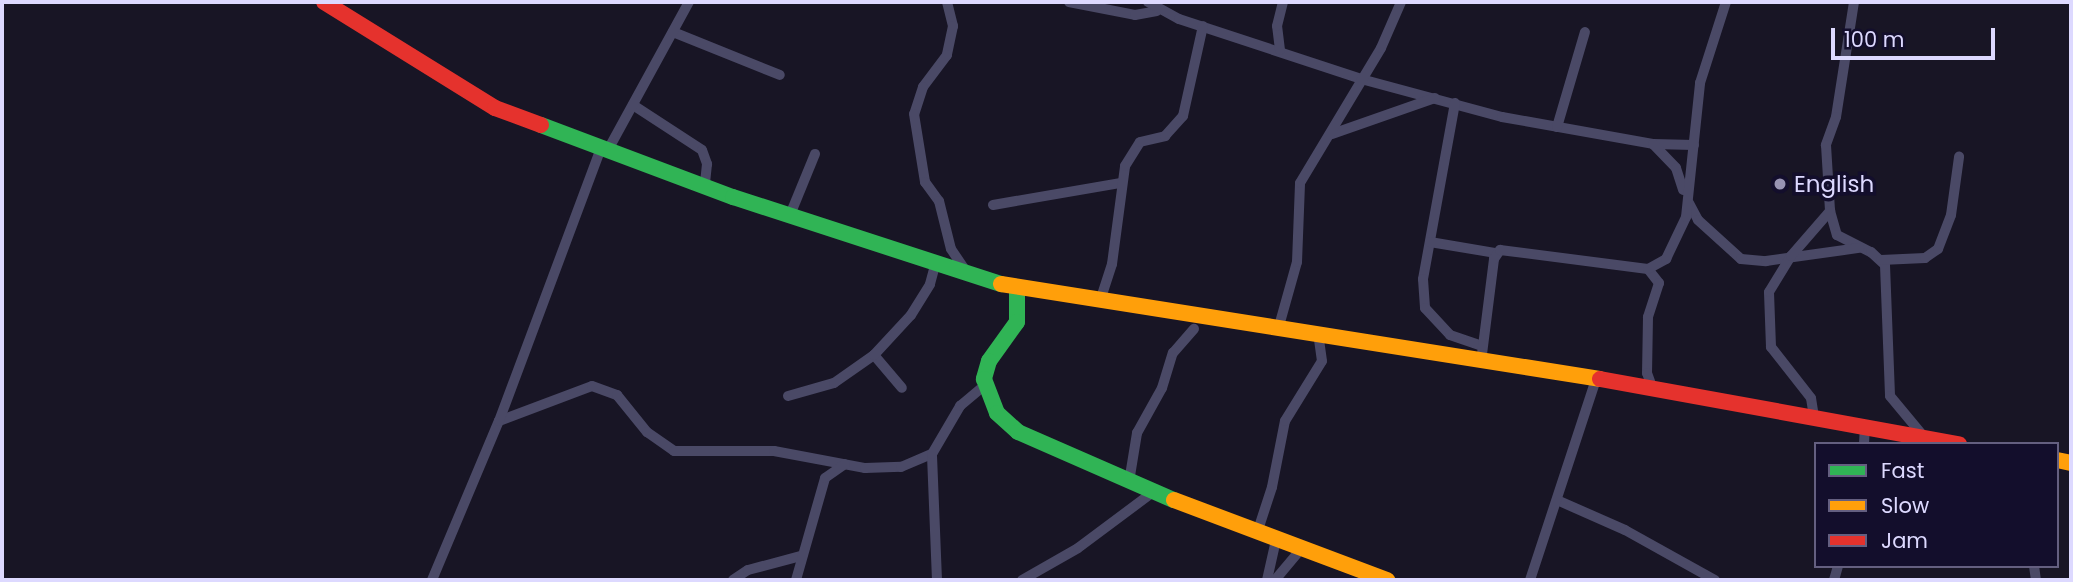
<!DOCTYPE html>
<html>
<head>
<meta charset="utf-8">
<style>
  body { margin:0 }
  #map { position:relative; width:2073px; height:582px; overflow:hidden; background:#181525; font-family:Poppins,sans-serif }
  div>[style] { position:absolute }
  .street>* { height:10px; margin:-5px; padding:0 5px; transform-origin:5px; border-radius:5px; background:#4a4966 }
  .fast>* { height:16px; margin:-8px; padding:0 8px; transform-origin:8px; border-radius:8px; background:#30b455 }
  .slow>* { height:16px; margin:-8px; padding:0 8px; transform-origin:8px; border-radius:8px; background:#ff9f0a }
  .jam>* { height:16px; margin:-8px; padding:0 8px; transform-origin:8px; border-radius:8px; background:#e5322d }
  .dots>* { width:19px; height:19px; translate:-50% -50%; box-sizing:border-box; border:4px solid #130e2c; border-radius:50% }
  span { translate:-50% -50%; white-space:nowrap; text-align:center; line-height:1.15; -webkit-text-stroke:7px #130e2c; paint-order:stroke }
  .poi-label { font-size:23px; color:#ddd9ff }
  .left { translate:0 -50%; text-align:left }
  .frame { position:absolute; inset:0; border:4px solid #ddd9ff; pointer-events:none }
  .legend { position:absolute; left:1814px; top:442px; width:245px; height:126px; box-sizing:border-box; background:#130e2c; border:2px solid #645f80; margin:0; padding:9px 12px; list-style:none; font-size:21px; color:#ddd9ff }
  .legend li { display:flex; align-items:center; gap:14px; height:35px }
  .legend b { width:35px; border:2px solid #645f80 }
  .scale { position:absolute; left:1831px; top:28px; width:164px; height:32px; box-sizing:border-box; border:4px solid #ddd9ff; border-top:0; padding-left:9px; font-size:21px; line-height:24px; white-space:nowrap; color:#ddd9ff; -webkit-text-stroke:5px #130e2c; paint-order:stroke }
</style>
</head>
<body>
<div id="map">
  <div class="street">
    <i style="left:947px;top:2px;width:25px;rotate:76deg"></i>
    <i style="left:953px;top:26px;width:30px;rotate:102deg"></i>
    <i style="left:947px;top:55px;width:40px;rotate:127deg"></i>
    <i style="left:923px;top:87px;width:28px;rotate:108deg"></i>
    <i style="left:914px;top:114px;width:69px;rotate:80.8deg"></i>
    <i style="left:925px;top:182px;width:24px;rotate:54deg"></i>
    <i style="left:939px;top:201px;width:49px;rotate:76deg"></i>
    <i style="left:951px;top:249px;width:32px;rotate:56deg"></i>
    <i style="left:1069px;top:2px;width:67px;rotate:11.1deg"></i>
    <i style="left:1135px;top:15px;width:22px;rotate:-10deg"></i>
    <i style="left:1148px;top:2px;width:35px;rotate:29deg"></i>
    <i style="left:1179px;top:19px;width:192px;rotate:18.2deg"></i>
    <i style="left:1361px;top:79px;width:146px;rotate:15.1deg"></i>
    <i style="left:1502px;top:117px;width:153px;rotate:10.1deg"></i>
    <i style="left:1653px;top:144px;width:41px;rotate:1.4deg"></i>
    <i style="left:1854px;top:2px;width:116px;rotate:98.9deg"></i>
    <i style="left:1836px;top:117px;width:30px;rotate:110deg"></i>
    <i style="left:1826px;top:145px;width:66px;rotate:86.5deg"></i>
    <i style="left:1830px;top:211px;width:25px;rotate:74deg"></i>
    <i style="left:1837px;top:235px;width:38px;rotate:27deg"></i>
    <i style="left:1871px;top:252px;width:19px;rotate:43deg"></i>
    <i style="left:1885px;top:265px;width:131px;rotate:87.8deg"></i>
    <i style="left:1890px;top:396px;width:53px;rotate:50.3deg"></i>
    <i style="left:673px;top:32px;width:115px;rotate:21.9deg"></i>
    <i style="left:1280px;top:50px;width:24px;rotate:-97deg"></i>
    <i style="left:1277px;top:26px;width:25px;rotate:-76deg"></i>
    <i style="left:1455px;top:103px;width:179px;rotate:100.3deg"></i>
    <i style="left:1423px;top:279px;width:29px;rotate:86deg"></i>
    <i style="left:1425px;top:308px;width:37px;rotate:47deg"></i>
    <i style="left:1450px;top:335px;width:34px;rotate:19deg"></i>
    <i style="left:633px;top:105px;width:82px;rotate:33.1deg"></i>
    <i style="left:702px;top:150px;width:15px;rotate:70deg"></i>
    <i style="left:707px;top:164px;width:20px;rotate:96deg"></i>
    <i style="left:1557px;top:127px;width:99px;rotate:-73.6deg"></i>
    <i style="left:1332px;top:134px;width:109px;rotate:-19.3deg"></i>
    <i style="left:1653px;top:144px;width:33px;rotate:46deg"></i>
    <i style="left:1676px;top:168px;width:23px;rotate:72deg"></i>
    <i style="left:609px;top:148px;width:166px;rotate:-61.3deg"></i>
    <i style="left:1689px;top:203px;width:19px;rotate:62deg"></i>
    <i style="left:1698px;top:220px;width:58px;rotate:42.2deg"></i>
    <i style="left:1741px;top:259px;width:25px;rotate:5deg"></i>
    <i style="left:1766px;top:261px;width:94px;rotate:-8deg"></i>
    <i style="left:993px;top:205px;width:130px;rotate:-9.8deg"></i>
    <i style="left:790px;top:215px;width:66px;rotate:-67.7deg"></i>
    <i style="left:1430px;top:242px;width:67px;rotate:9.5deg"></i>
    <i style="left:1881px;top:260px;width:44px;rotate:-2.6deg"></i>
    <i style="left:1925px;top:258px;width:16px;rotate:-35deg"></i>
    <i style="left:1938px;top:249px;width:36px;rotate:-69deg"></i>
    <i style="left:1951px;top:215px;width:59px;rotate:-82.1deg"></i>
    <i style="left:1648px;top:269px;width:18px;rotate:52deg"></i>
    <i style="left:1659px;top:283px;width:36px;rotate:108deg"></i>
    <i style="left:1648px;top:317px;width:56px;rotate:91deg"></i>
    <i style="left:1647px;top:373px;width:15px;rotate:70deg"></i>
    <i style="left:1100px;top:301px;width:39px;rotate:-72deg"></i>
    <i style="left:1112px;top:264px;width:99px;rotate:-82.4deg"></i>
    <i style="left:1125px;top:166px;width:28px;rotate:-58deg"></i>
    <i style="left:1140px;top:142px;width:26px;rotate:-13deg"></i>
    <i style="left:1165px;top:136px;width:27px;rotate:-48deg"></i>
    <i style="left:1183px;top:116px;width:92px;rotate:-77.5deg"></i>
    <i style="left:1279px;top:326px;width:66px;rotate:-74.3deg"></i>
    <i style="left:1297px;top:262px;width:79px;rotate:-87.8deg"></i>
    <i style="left:1300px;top:183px;width:157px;rotate:-59deg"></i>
    <i style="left:1381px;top:48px;width:50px;rotate:-66.5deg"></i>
    <i style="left:874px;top:355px;width:43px;rotate:49.7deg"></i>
    <i style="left:1481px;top:362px;width:104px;rotate:-82.8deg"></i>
    <i style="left:1494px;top:259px;width:11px;rotate:-56deg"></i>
    <i style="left:1500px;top:250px;width:149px;rotate:7.3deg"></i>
    <i style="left:1648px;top:269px;width:21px;rotate:-29deg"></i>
    <i style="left:1666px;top:259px;width:47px;rotate:-64.5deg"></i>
    <i style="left:1686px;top:217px;width:135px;rotate:-84deg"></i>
    <i style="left:1700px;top:83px;width:85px;rotate:-72.2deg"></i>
    <i style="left:788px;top:396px;width:48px;rotate:-15.8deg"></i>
    <i style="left:834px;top:383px;width:49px;rotate:-35deg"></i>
    <i style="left:874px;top:355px;width:54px;rotate:-47.2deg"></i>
    <i style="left:911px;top:315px;width:36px;rotate:-58deg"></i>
    <i style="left:930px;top:284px;width:20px;rotate:-75deg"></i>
    <i style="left:1814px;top:417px;width:19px;rotate:-99deg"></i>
    <i style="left:1811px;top:398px;width:65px;rotate:-128.1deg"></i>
    <i style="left:1771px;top:347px;width:55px;rotate:-92.1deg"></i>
    <i style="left:1769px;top:292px;width:42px;rotate:-58.6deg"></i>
    <i style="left:1791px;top:256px;width:60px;rotate:-49.1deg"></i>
    <i style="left:499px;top:421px;width:99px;rotate:-20.6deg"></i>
    <i style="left:592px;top:386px;width:27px;rotate:20deg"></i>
    <i style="left:617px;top:395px;width:48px;rotate:51deg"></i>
    <i style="left:647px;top:432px;width:33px;rotate:35deg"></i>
    <i style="left:674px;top:451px;width:100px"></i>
    <i style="left:774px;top:451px;width:93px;rotate:10.6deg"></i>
    <i style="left:865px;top:468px;width:36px;rotate:-2deg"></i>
    <i style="left:901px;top:467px;width:34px;rotate:-23deg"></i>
    <i style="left:1864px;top:444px;width:17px;rotate:-87deg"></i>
    <i style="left:1129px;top:482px;width:50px;rotate:-80.7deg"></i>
    <i style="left:1137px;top:433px;width:51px;rotate:-60.9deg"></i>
    <i style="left:1162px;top:388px;width:37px;rotate:-73deg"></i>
    <i style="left:1173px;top:353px;width:32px;rotate:-49deg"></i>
    <i style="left:1557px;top:500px;width:74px;rotate:23.8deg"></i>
    <i style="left:1625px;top:530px;width:103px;rotate:29.1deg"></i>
    <i style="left:1257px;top:533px;width:48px;rotate:-71.9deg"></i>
    <i style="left:1272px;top:487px;width:67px;rotate:-78.9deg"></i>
    <i style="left:1285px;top:421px;width:70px;rotate:-58.3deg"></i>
    <i style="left:1322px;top:361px;width:28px;rotate:-98deg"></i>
    <i style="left:2034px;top:566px;width:14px;rotate:82deg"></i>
    <i style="left:432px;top:580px;width:173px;rotate:-67.2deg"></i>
    <i style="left:499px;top:421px;width:294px;rotate:-69.5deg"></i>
    <i style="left:733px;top:580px;width:18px;rotate:-34deg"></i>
    <i style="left:748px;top:570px;width:55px;rotate:-14.8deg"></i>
    <i style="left:796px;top:580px;width:106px;rotate:-74.1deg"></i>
    <i style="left:825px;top:478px;width:24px;rotate:-35deg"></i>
    <i style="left:937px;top:580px;width:126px;rotate:-92.3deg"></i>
    <i style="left:932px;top:454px;width:56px;rotate:-59.7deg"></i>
    <i style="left:960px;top:406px;width:33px;rotate:-40deg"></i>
    <i style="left:1022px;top:580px;width:64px;rotate:-29.7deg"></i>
    <i style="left:1078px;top:548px;width:94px;rotate:-36.7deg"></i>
    <i style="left:1267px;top:580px;width:41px;rotate:-77.3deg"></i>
    <i style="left:1275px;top:580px;width:40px;rotate:-50deg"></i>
    <i style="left:1530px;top:580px;width:212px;rotate:-71.8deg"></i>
    <i style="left:1834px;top:580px;width:15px;rotate:-74deg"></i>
  </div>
  <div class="fast">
    <i style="left:541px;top:125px;width:205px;rotate:20.6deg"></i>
    <i style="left:733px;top:197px;width:282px;rotate:18deg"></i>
    <i style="left:1017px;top:288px;width:34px;rotate:90deg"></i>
    <i style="left:1017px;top:322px;width:48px;rotate:125.7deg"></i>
    <i style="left:989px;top:361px;width:19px;rotate:106deg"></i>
    <i style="left:984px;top:379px;width:36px;rotate:69deg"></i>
    <i style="left:997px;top:413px;width:28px;rotate:42deg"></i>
    <i style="left:1018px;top:432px;width:170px;rotate:23.6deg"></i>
  </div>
  <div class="slow">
    <i style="left:1001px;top:284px;width:606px;rotate:9.01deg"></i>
    <i style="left:2057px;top:460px;width:14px;rotate:12deg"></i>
    <i style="left:1174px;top:500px;width:228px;rotate:20.6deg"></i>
  </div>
  <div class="jam">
    <i style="left:324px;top:2px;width:201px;rotate:31.8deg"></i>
    <i style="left:495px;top:108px;width:49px;rotate:20.3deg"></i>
    <i style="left:1600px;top:379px;width:365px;rotate:10.3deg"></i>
  </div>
  <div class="dots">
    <i style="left:1780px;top:184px;background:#9894b3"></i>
  </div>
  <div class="poi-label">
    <span class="left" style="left:1794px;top:184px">English</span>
  </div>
  <div class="frame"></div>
  <ul class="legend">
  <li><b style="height:9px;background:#30b455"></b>Fast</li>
  <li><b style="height:9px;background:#ff9f0a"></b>Slow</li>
  <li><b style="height:9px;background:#e5322d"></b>Jam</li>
  </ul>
  <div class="scale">100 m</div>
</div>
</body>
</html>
